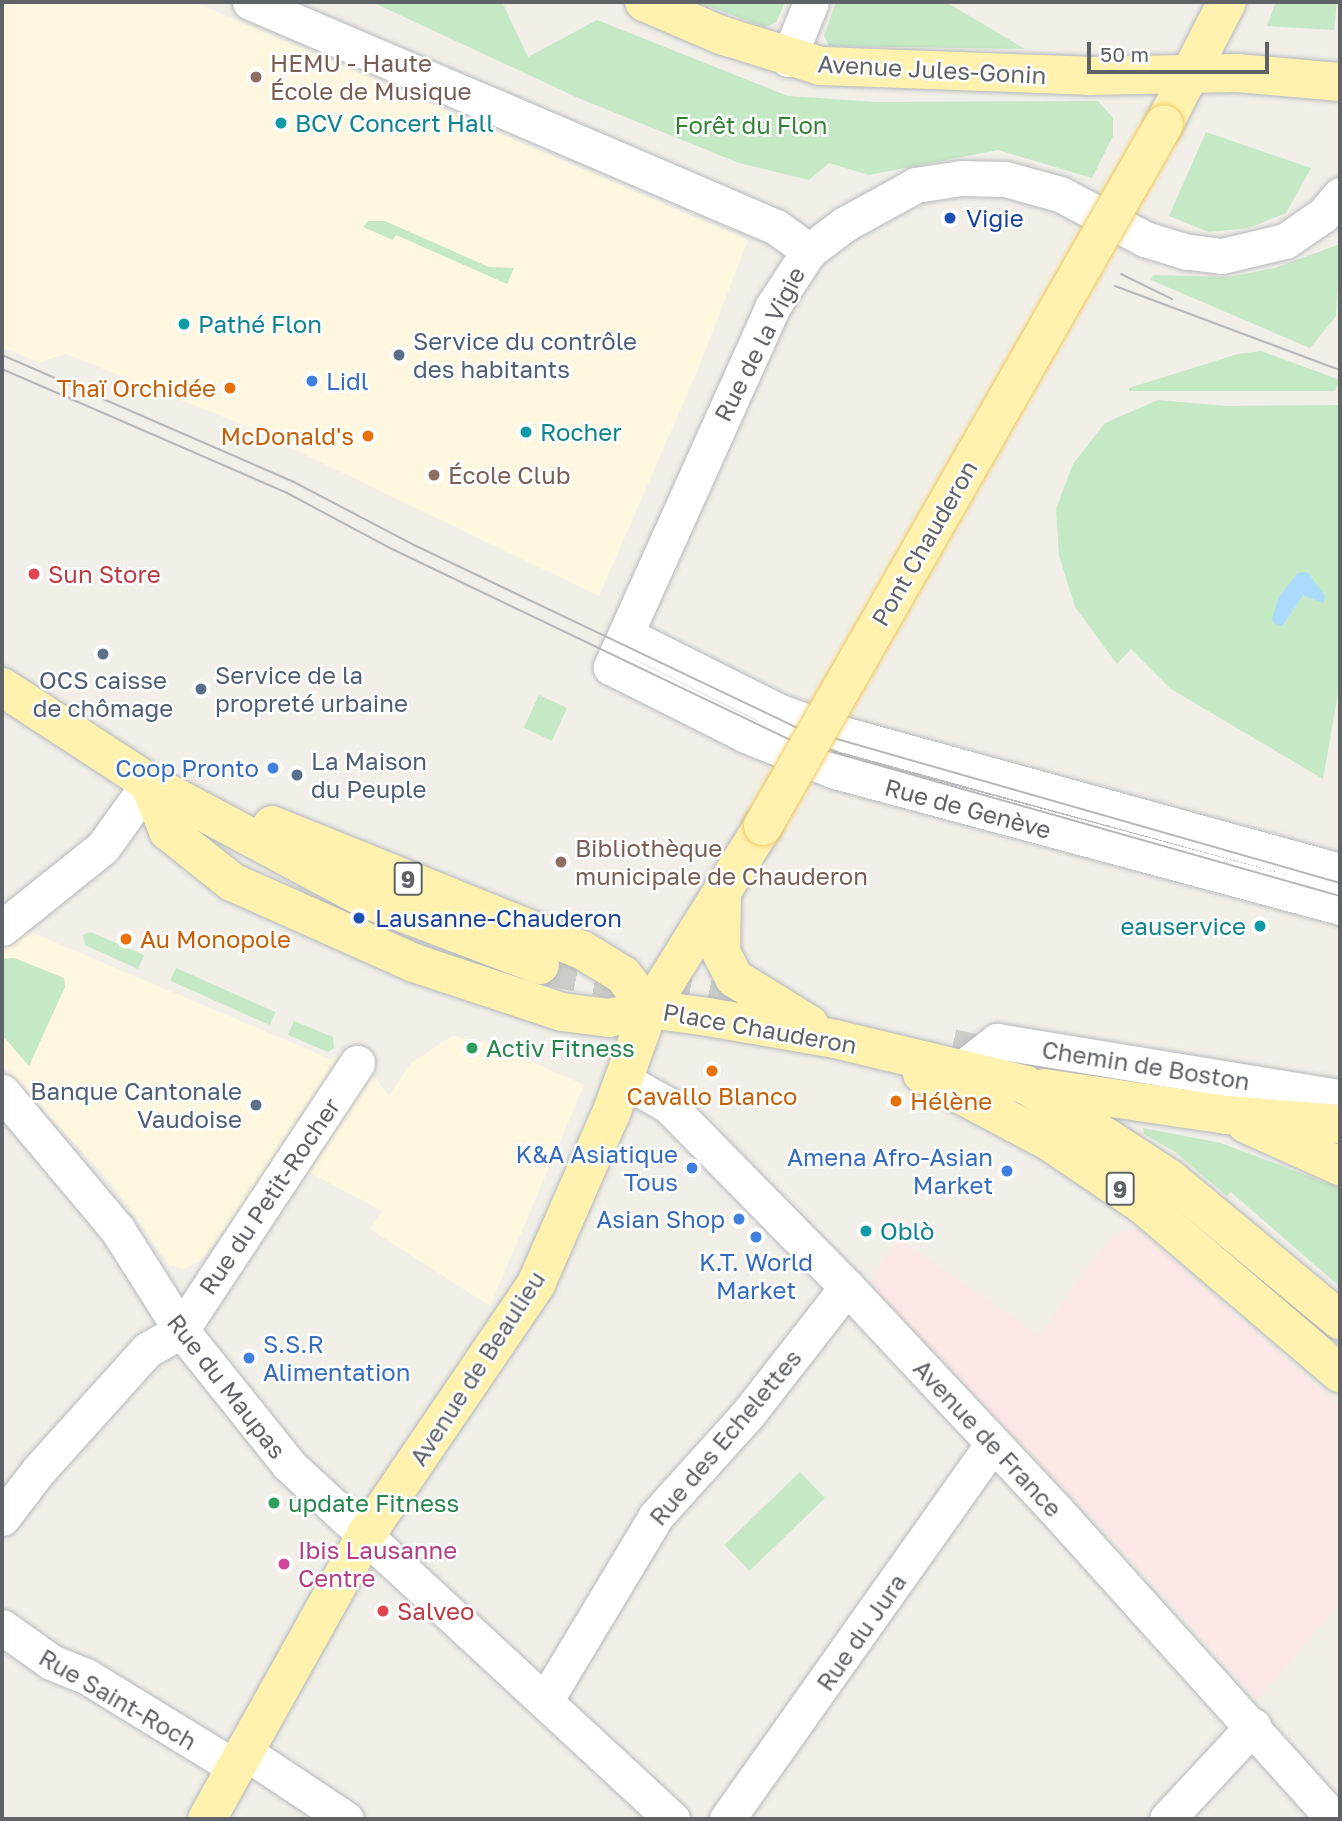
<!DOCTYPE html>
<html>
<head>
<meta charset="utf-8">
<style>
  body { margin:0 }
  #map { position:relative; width:1342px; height:1821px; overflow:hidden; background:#f1efe8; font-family:"Golos Text",sans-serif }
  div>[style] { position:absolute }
  .commercial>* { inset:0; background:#fef7e0 }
  .medical>* { inset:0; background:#fce8e6 }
  .green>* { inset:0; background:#c5e8c5; transform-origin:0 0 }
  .water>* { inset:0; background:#aadaff }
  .major-tunnel>* { height:38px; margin-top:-19px; transform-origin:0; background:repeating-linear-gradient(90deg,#ccccc8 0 38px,transparent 0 57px) }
  .roads { filter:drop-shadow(0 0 2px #b5b8bc) drop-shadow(0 0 2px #b5b8bc) }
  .minor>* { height:35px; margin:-17.5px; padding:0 17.5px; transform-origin:17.5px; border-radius:17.5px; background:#fff }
  .major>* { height:38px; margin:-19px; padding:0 19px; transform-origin:19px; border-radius:19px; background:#fff2af }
  .tram>* { height:2px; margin:-1px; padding:0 1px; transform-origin:1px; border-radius:1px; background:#b6b7b8 }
  .bridges { filter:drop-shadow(0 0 2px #f2c960) drop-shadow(0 0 2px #f2c960) }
  .major-bridge>* { height:38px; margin:-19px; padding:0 19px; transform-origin:19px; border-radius:19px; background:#fff2af }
  .dots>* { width:19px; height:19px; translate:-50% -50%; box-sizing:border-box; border:4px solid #fff; border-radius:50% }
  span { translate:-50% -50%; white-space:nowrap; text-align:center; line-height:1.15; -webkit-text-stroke:5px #fff; paint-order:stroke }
  .shield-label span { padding:2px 5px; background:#fff; border:2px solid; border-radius:5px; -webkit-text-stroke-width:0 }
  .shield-label { font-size:23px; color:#5f6368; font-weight:700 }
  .education-label { font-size:24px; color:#785e54 }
  .left { translate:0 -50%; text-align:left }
  .street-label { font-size:24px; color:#5f6368 }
  .culture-label { font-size:24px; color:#0d838f }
  .right { translate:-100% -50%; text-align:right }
  .park-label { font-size:24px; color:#348238 }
  .transit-label { font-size:24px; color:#164399 }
  .service-label { font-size:24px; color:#4e5e75 }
  .shop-label { font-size:24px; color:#366cbe }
  .food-label { font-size:24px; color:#c56008 }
  .health-label { font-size:24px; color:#be3a42 }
  .leisure-label { font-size:24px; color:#27864d }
  .hotel-label { font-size:24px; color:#b23c85 }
  .frame { position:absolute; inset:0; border:4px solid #5f6368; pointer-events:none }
  .scale { position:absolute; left:1087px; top:42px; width:182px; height:32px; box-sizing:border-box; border:4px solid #5f6368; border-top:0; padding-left:9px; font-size:21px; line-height:24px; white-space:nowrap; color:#5f6368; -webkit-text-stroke:5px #fff; paint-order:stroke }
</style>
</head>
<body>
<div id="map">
  <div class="commercial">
    <i style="clip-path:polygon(2px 2px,194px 2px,748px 240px,696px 374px,599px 596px,241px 424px,66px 354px,38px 362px,2px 347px)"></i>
    <i style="clip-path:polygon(14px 925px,330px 1059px,344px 1054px,369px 1070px,389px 1096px,410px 1064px,452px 1036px,491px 1044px,584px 1085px,490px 1306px,370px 1229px,382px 1211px,281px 1157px,201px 1260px,184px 1269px,169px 1265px,113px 1185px,2px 1065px,2px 934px)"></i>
  </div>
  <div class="medical">
    <i style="clip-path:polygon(1131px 1229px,1139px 1230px,1340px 1406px,1340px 1603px,1257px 1700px,1119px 1546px,874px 1290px,872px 1279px,899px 1239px,1039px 1336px,1111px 1236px)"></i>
  </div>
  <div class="green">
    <i style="clip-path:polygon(372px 2px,502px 2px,528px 57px,597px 20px,788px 96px,876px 102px,1098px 101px,1113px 118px,1113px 136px,1092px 178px,998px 150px,869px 175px,829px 163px,809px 180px,739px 163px,576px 97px)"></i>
    <i style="clip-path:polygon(697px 2px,785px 2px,776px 23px,765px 27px)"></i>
    <i style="clip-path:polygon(836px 2px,946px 2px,1025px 49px,829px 46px,824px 36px)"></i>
    <i style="clip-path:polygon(1276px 2px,1337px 2px,1334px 30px,1267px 26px)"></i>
    <i style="clip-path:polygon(1206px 132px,1311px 168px,1286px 213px,1249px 228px,1209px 232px,1169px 216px)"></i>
    <i style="clip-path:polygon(368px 221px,385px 221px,489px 267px,514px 268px,507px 284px,396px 235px,393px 240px,363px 227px)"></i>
    <i style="clip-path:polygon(1340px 244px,1336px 316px,1310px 348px,1151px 280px,1153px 275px,1229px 277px,1275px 268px)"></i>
    <i style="clip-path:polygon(1261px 351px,1340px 380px,1335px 391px,1129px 391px,1129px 388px,1238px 354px)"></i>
    <i style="clip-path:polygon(1158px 400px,1227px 406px,1340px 405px,1340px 682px,1323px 779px,1171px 689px,1131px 649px,1117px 664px,1075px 607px,1059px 555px,1056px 509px,1073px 464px,1105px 423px)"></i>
    <i style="left:539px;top:695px;width:31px;height:36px;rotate:25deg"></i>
    <i style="clip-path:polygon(90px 932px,144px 955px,138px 969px,85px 945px,83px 935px)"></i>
    <i style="clip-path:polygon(14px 958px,64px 978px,65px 987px,29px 1066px,2px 1035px,2px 959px)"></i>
    <i style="left:176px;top:968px;width:109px;height:14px;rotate:24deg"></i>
    <i style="clip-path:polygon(294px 1021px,333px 1037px,334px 1048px,328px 1052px,288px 1035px)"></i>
    <i style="clip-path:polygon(1143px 1128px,1221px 1143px,1340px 1188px,1340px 1287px,1231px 1192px,1227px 1196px,1175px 1152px,1144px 1134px)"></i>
    <i style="left:800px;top:1472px;width:36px;height:105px;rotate:46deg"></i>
  </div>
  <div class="water">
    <i style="clip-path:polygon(1307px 572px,1325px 596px,1323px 603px,1303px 595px,1282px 626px,1275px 624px,1272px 619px,1279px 597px,1298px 573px)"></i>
  </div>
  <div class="major-tunnel">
    <i style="left:540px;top:965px;width:203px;rotate:11.4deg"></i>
    <i style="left:952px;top:1048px;width:150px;rotate:12.7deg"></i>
  </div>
  <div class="roads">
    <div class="minor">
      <i style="left:250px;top:2px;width:572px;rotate:23.16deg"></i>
      <i style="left:776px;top:227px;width:41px;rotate:36deg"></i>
      <i style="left:788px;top:59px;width:61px;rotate:-68deg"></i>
      <i style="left:1340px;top:195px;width:26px;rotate:130deg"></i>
      <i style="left:1323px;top:215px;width:46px;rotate:145.6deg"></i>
      <i style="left:1285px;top:241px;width:65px;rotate:166.6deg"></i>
      <i style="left:1222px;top:256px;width:35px;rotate:-173deg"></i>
      <i style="left:1187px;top:252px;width:44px;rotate:-162.8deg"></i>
      <i style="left:1145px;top:239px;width:96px;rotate:-152.1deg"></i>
      <i style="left:1060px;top:194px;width:57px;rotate:-164.7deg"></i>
      <i style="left:1005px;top:179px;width:44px;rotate:-178.7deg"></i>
      <i style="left:961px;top:178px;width:46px;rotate:171.2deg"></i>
      <i style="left:916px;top:185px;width:81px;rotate:151.2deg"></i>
      <i style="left:845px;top:224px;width:45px;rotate:143.1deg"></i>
      <i style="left:809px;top:251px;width:66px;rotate:123.2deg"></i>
      <i style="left:773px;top:306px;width:396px;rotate:114.2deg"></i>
      <i style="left:611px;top:667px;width:151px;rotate:26.7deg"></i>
      <i style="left:746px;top:735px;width:96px;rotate:22deg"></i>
      <i style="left:835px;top:771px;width:523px;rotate:15.07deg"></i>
      <i style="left:626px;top:635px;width:172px;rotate:26.6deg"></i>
      <i style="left:780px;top:712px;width:70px;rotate:19.2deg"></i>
      <i style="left:846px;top:735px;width:512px;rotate:15.39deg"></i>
      <i style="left:2px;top:928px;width:129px;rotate:-38.7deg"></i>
      <i style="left:103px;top:847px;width:79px;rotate:-54.3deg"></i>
      <i style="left:961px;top:1069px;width:46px;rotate:-37.9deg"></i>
      <i style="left:997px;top:1041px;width:348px;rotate:9.3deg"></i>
      <i style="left:623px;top:1080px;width:51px;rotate:29.1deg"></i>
      <i style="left:668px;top:1105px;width:255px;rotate:45.5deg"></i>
      <i style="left:847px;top:1287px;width:301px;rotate:46.9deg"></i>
      <i style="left:1053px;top:1507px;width:420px;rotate:48deg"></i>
      <i style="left:2px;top:1092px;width:179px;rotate:50deg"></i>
      <i style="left:117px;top:1229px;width:120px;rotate:57.6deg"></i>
      <i style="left:181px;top:1330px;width:173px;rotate:51.3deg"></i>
      <i style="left:289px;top:1465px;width:522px;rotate:42.75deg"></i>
      <i style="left:181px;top:1330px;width:320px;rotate:-56.6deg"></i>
      <i style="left:2px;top:1518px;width:59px;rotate:-52.5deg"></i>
      <i style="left:38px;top:1471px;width:163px;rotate:-48deg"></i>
      <i style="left:147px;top:1350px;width:39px;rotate:-30deg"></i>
      <i style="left:2px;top:1627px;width:60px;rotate:35.5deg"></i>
      <i style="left:51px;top:1662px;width:38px;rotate:22deg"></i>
      <i style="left:86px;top:1676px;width:176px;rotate:31.5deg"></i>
      <i style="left:545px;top:1701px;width:216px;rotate:-59deg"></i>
      <i style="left:656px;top:1516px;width:137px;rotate:-48deg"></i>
      <i style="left:748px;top:1414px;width:161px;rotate:-52.1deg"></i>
      <i style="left:245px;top:1752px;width:121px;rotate:33.6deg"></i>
      <i style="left:727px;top:1819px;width:460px;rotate:-54.7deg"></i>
      <i style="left:1167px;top:1819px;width:127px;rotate:-47.2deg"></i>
    </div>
    <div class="major">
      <i style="left:644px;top:2px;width:84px;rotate:23.2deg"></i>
      <i style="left:721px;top:35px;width:105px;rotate:17.2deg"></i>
      <i style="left:821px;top:66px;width:267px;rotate:2.1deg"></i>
      <i style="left:1088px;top:76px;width:149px;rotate:-1.2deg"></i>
      <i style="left:1237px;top:73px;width:103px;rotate:5deg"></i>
      <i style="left:1164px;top:124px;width:137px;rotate:-62.7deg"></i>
      <i style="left:2px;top:687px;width:176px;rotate:33.1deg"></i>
      <i style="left:149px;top:783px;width:246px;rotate:28.1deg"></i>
      <i style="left:366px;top:899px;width:186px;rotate:20.8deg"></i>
      <i style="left:149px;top:783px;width:52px;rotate:68.4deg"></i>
      <i style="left:168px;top:831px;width:82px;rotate:38.6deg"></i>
      <i style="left:232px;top:882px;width:199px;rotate:24deg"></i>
      <i style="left:414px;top:963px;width:156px;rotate:18.3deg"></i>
      <i style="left:562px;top:1012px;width:47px;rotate:7.3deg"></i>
      <i style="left:609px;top:1018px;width:41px;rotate:-12.7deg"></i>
      <i style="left:649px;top:1009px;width:60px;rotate:7.7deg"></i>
      <i style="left:708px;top:1017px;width:129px;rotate:9.8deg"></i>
      <i style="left:835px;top:1039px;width:196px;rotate:13.5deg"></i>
      <i style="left:1026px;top:1085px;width:172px;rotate:33.1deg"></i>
      <i style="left:1170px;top:1179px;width:221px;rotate:39.7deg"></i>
      <i style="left:272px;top:825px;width:334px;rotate:22deg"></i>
      <i style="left:582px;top:950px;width:48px;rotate:31.4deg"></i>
      <i style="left:623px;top:975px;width:43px;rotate:52.6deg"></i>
      <i style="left:722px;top:891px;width:61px;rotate:90.9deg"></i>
      <i style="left:721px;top:952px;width:29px;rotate:63deg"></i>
      <i style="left:734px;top:978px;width:89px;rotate:31.7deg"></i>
      <i style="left:922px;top:1074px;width:145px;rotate:28deg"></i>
      <i style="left:1050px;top:1142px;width:112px;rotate:34.1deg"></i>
      <i style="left:1143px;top:1205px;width:259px;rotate:40.5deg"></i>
      <i style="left:1044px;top:1088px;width:185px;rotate:8.4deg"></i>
      <i style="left:1227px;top:1115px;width:113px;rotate:4.6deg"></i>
      <i style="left:1246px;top:1124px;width:103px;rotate:24.1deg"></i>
      <i style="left:207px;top:1819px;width:324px;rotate:-60.8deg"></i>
      <i style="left:365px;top:1536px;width:305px;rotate:-55.8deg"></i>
      <i style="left:536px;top:1284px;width:189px;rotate:-66.3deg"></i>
      <i style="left:612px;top:1111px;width:109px;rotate:-70.1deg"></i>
      <i style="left:649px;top:1009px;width:216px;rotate:-58.1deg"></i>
    </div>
  </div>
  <div class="tram">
    <i style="left:1121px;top:274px;width:57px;rotate:26.1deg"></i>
    <i style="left:1115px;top:286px;width:240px;rotate:20.5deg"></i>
    <i style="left:2px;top:355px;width:316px;rotate:23.5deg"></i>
    <i style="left:292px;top:481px;width:138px;rotate:27.7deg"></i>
    <i style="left:414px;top:545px;width:422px;rotate:25.5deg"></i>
    <i style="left:795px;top:727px;width:567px;rotate:15.97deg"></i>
    <i style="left:2px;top:369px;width:311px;rotate:23.5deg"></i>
    <i style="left:287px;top:493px;width:119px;rotate:28.1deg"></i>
    <i style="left:392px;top:549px;width:441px;rotate:25.6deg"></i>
    <i style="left:790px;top:740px;width:572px;rotate:15.84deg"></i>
  </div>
  <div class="bridges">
    <div class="major-bridge">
      <i style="left:763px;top:826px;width:808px;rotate:-60.26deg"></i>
    </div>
  </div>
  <div class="dots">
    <i style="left:256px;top:77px;background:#8d6e63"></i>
    <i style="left:281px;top:123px;background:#0f9aa8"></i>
    <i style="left:950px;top:218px;background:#1a4fb4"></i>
    <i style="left:184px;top:324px;background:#0f9aa8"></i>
    <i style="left:399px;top:355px;background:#5c6f8a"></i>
    <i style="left:312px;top:381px;background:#3f7fe0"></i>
    <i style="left:230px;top:388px;background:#e8710a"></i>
    <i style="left:526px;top:432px;background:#0f9aa8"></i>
    <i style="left:368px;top:436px;background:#e8710a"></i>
    <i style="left:434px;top:475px;background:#8d6e63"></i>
    <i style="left:34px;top:574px;background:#e0444e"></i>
    <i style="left:103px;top:654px;background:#5c6f8a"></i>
    <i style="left:201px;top:689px;background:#5c6f8a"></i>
    <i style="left:273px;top:768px;background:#3f7fe0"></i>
    <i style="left:297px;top:775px;background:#5c6f8a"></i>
    <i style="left:561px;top:862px;background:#8d6e63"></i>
    <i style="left:359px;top:918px;background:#1a4fb4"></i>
    <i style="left:1260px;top:926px;background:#0f9aa8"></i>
    <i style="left:126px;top:939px;background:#e8710a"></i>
    <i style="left:472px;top:1048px;background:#2e9e5b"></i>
    <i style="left:712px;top:1071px;background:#e8710a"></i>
    <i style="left:896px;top:1101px;background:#e8710a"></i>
    <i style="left:256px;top:1105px;background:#5c6f8a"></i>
    <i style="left:692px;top:1168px;background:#3f7fe0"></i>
    <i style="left:1007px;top:1171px;background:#3f7fe0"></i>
    <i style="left:739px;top:1219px;background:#3f7fe0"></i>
    <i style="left:866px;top:1231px;background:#0f9aa8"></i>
    <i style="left:756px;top:1237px;background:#3f7fe0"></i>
    <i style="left:249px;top:1358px;background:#3f7fe0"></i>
    <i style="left:274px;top:1503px;background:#2e9e5b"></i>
    <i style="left:284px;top:1564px;background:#d1479c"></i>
    <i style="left:383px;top:1611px;background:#e0444e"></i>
  </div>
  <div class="shield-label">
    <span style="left:408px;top:879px">9</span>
    <span style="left:1120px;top:1189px">9</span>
  </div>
  <div class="education-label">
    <span class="left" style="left:270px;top:77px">HEMU - Haute<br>École de Musique</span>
    <span class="left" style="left:448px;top:475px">École Club</span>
    <span class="left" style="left:575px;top:862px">Bibliothèque<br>municipale de Chauderon</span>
  </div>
  <div class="street-label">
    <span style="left:932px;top:69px;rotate:3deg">Avenue Jules-Gonin</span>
    <span style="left:759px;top:344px;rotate:-63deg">Rue de la Vigie</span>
    <span style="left:924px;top:543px;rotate:-60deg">Pont Chauderon</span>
    <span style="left:968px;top:808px;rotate:15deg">Rue de Genève</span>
    <span style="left:760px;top:1028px;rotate:10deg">Place Chauderon</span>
    <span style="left:1146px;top:1065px;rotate:9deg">Chemin de Boston</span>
    <span style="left:269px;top:1196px;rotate:-56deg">Rue du Petit-Rocher</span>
    <span style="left:477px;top:1368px;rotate:-57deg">Avenue de Beaulieu</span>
    <span style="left:227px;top:1386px;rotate:52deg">Rue du Maupas</span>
    <span style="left:725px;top:1437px;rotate:-50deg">Rue des Echelettes</span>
    <span style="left:988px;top:1438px;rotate:47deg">Avenue de France</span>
    <span style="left:861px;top:1632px;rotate:-55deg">Rue du Jura</span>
    <span style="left:118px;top:1699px;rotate:30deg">Rue Saint-Roch</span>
  </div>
  <div class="culture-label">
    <span class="left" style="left:295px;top:123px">BCV Concert Hall</span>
    <span class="left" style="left:198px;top:324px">Pathé Flon</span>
    <span class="left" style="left:540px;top:432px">Rocher</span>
    <span class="right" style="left:1246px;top:926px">eauservice</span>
    <span class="left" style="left:880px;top:1231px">Oblò</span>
  </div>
  <div class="park-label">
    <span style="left:751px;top:125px">Forêt du Flon</span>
  </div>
  <div class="transit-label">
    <span class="left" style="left:966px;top:218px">Vigie</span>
    <span class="left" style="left:375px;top:918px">Lausanne-Chauderon</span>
  </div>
  <div class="service-label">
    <span class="left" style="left:413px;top:355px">Service du contrôle<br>des habitants</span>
    <span class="left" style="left:215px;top:689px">Service de la<br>propreté urbaine</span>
    <span style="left:103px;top:694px">OCS caisse<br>de chômage</span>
    <span class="left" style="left:311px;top:775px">La Maison<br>du Peuple</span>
    <span class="right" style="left:242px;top:1105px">Banque Cantonale<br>Vaudoise</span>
  </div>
  <div class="shop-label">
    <span class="left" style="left:326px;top:381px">Lidl</span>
    <span class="right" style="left:259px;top:768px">Coop Pronto</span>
    <span class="right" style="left:678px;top:1168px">K&amp;A Asiatique<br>Tous</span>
    <span class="right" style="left:993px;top:1171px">Amena Afro-Asian<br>Market</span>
    <span class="right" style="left:725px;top:1219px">Asian Shop</span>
    <span style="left:756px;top:1276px">K.T. World<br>Market</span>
    <span class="left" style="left:263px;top:1358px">S.S.R<br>Alimentation</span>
  </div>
  <div class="food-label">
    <span class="right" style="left:216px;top:388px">Thaï Orchidée</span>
    <span class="right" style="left:354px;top:436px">McDonald's</span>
    <span class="left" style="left:140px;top:939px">Au Monopole</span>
    <span style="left:712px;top:1096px">Cavallo Blanco</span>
    <span class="left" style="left:910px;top:1101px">Hélène</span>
  </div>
  <div class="health-label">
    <span class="left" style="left:48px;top:574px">Sun Store</span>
    <span class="left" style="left:397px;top:1611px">Salveo</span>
  </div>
  <div class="leisure-label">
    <span class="left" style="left:486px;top:1048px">Activ Fitness</span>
    <span class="left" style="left:288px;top:1503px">update Fitness</span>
  </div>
  <div class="hotel-label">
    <span class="left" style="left:298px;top:1564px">Ibis Lausanne<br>Centre</span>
  </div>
  <div class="frame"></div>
  <div class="scale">50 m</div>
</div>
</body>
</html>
